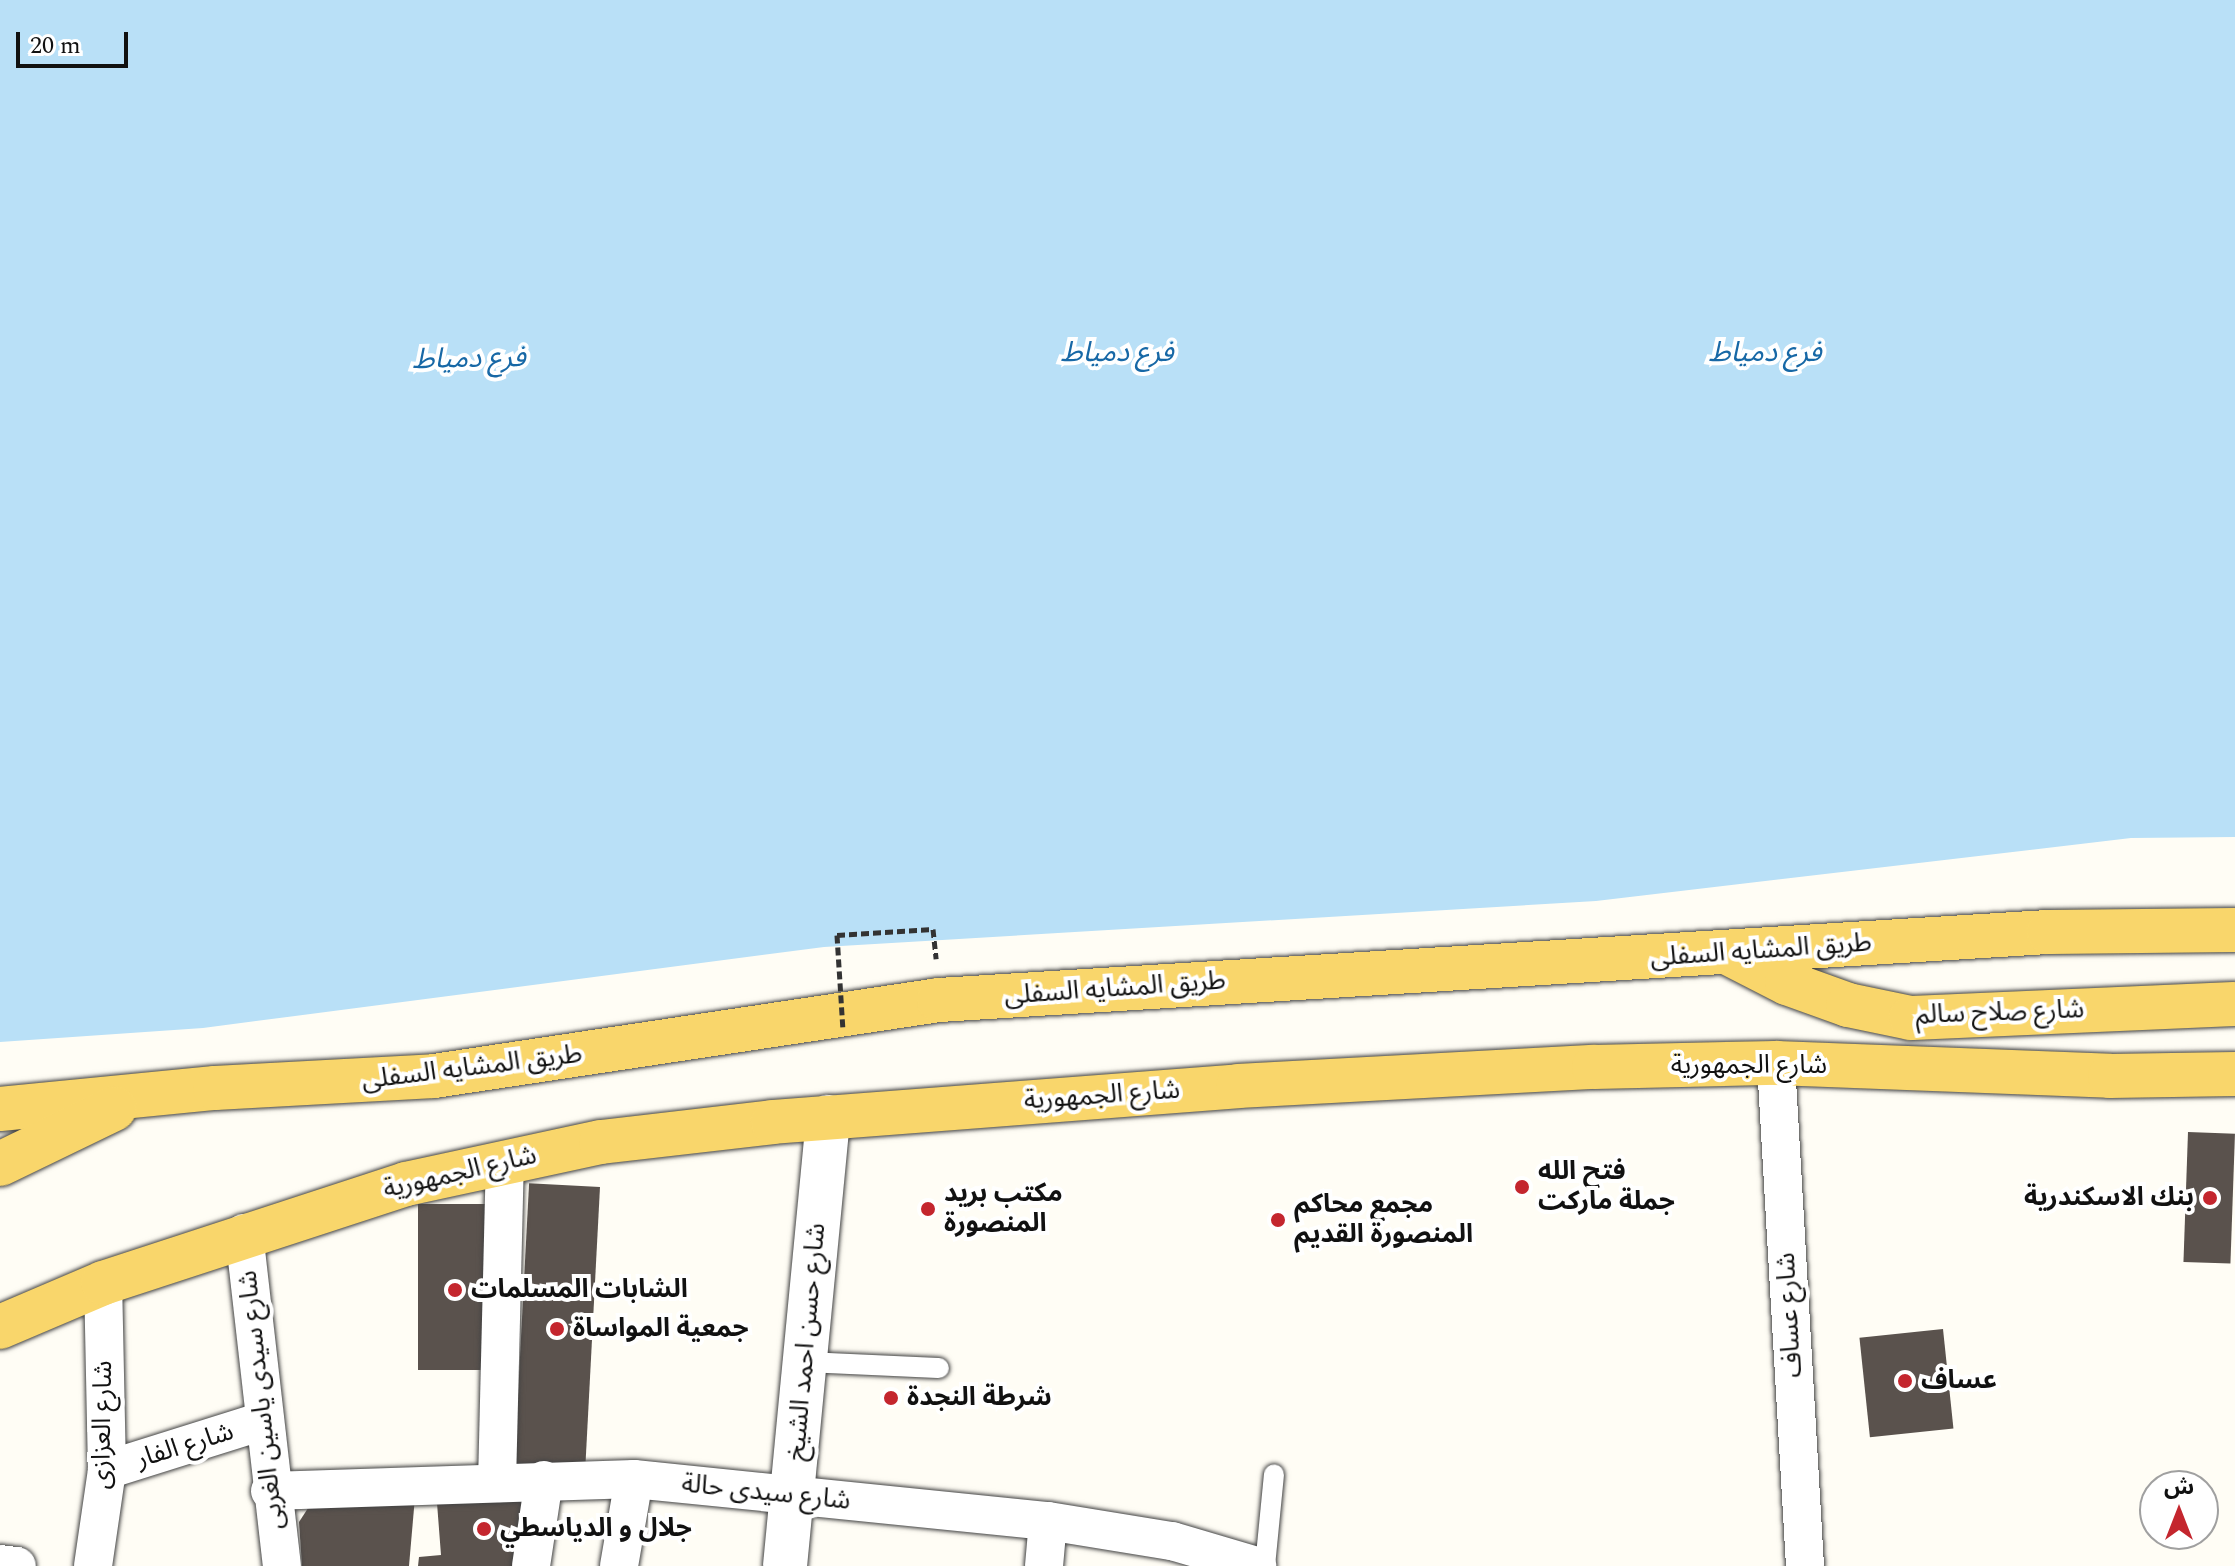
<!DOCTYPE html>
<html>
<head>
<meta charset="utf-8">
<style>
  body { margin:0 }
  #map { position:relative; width:2235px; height:1566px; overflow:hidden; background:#fffdf5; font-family:Spectral,"Noto Sans Arabic",serif }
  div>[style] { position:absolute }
  .water>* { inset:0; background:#b9e0f7 }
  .building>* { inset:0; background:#5a524d; transform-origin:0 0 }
  .path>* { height:5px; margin-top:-2.5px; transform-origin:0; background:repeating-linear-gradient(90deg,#333 0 8px,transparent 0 12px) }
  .roads { filter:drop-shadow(0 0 2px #444) drop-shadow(0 0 2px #444) }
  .service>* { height:20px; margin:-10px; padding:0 10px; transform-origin:10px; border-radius:10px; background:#fff }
  .minor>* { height:38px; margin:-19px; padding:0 19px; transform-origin:19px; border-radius:19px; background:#fff }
  .tertiary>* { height:44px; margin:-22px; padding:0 22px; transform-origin:22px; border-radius:22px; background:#fff }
  .primary>* { height:44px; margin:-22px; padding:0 22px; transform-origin:22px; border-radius:22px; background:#f9d66b }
  .path-bridge>* { height:5px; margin-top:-2.5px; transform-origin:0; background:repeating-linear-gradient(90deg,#333 0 8px,transparent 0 12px) }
  .dots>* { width:22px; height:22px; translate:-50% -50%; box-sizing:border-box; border:4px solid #fff; border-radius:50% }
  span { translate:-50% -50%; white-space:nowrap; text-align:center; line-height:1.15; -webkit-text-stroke:8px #fff; paint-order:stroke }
  .street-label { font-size:26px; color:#111 }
  .poi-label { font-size:26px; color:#111; font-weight:700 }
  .left { translate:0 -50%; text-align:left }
  .right { translate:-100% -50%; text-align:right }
  .water-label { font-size:28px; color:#1768a6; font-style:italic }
  .north { position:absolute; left:2139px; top:1470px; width:80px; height:80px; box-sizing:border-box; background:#fff; border:2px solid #a0a0a0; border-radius:50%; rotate:0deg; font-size:22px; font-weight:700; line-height:32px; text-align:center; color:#111 }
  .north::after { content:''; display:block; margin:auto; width:28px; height:36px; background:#c4262e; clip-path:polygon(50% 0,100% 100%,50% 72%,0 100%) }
  .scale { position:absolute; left:16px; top:32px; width:112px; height:36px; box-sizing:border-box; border:4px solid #111; border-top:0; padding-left:10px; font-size:24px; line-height:28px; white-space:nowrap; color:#111; -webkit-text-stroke:6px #fff; paint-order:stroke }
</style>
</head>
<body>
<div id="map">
  <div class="water">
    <i style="clip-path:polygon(0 0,2235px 0,2235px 837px,2131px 838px,1596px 901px,824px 947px,203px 1028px,0 1042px)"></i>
  </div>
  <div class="building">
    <i style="left:2188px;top:1132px;width:47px;height:130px;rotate:2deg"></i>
    <i style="left:600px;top:1187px;width:281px;height:71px;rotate:93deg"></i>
    <i style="left:491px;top:1204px;width:166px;height:73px;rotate:90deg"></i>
    <i style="left:1943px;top:1329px;width:100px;height:84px;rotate:84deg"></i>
    <i style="clip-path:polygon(535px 1496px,524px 1566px,418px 1566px,419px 1557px,441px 1555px,437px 1503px)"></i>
    <i style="clip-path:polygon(415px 1497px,409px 1566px,302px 1566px,299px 1522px,312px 1502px)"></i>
  </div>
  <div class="path">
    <i style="left:837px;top:935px;width:96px;rotate:-3.6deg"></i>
    <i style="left:933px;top:929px;width:30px;rotate:84deg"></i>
  </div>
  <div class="roads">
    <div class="service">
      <i style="left:805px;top:1362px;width:134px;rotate:2.6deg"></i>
      <i style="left:1265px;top:1566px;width:92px;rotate:-84.4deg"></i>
    </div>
    <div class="minor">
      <i style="left:1776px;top:1063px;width:504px;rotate:86.7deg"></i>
      <i style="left:244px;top:1233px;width:335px;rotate:83.5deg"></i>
      <i style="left:107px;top:1470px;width:163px;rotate:-17.5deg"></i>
      <i style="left:497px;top:1483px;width:322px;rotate:-88.6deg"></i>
      <i style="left:270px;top:1491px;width:364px;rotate:-1.9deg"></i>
      <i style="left:634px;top:1479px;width:416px;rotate:5.8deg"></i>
      <i style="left:1048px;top:1521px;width:126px;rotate:9.2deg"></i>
      <i style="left:1172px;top:1541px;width:89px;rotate:16.4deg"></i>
      <i style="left:0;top:1564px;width:17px;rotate:7deg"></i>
      <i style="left:93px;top:1566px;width:97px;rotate:-81.7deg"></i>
      <i style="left:107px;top:1470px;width:187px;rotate:-91.2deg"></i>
      <i style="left:531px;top:1566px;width:87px;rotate:-81.4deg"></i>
      <i style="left:619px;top:1566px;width:88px;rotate:-80.2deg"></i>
      <i style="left:1044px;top:1566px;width:45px;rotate:-84.9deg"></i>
    </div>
    <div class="tertiary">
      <i style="left:785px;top:1566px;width:451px;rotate:-84.5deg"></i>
    </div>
    <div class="primary">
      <i style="left:1730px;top:954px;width:64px;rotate:27deg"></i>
      <i style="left:1787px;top:983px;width:65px;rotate:19.8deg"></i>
      <i style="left:1848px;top:1005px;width:64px;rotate:11.7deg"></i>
      <i style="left:1911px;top:1018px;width:324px;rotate:-2.5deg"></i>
      <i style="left:0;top:1109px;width:216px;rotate:-5.6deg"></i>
      <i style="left:215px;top:1088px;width:219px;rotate:-3.1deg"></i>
      <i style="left:434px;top:1076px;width:511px;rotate:-8.56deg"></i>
      <i style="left:939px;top:1000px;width:1112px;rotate:-3.51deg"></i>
      <i style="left:2049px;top:932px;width:186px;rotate:-0.6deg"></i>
      <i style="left:0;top:1164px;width:127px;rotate:-25.8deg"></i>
      <i style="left:0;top:1327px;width:112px;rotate:-23.1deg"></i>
      <i style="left:103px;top:1283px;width:319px;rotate:-18.1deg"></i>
      <i style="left:406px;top:1184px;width:199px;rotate:-12.2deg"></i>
      <i style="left:601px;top:1142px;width:173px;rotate:-6.6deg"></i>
      <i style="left:773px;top:1122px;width:466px;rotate:-4.4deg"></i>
      <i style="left:1238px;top:1086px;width:357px;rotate:-3.1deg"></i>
      <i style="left:1594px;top:1067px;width:182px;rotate:-1.3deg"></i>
      <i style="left:1776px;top:1063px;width:334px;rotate:2.2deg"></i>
      <i style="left:2110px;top:1076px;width:125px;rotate:-0.9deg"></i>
    </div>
  </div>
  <div class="path-bridge">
    <i style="left:837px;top:935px;width:96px;rotate:86.4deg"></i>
  </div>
  <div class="dots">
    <i style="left:1522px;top:1187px;background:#c4262e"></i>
    <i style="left:2210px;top:1198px;background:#c4262e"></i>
    <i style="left:928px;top:1209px;background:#c4262e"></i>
    <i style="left:1278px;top:1220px;background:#c4262e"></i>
    <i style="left:455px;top:1290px;background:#c4262e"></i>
    <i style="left:557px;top:1329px;background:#c4262e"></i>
    <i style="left:1905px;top:1381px;background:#c4262e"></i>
    <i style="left:891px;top:1398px;background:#c4262e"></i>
    <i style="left:484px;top:1529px;background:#c4262e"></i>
  </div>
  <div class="street-label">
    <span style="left:1761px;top:951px;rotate:-4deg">طريق المشايه السفلى</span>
    <span style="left:1115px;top:989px;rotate:-4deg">طريق المشايه السفلى</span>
    <span style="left:2000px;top:1013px;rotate:-2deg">شارع صلاح سالم</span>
    <span style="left:1749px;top:1066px">شارع الجمهورية</span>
    <span style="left:472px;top:1068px;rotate:-7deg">طريق المشايه السفلى</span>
    <span style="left:1102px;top:1096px;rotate:-4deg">شارع الجمهورية</span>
    <span style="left:460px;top:1173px;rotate:-13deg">شارع الجمهورية</span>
    <span style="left:1790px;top:1315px;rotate:-93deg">شارع عساف</span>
    <span style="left:807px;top:1342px;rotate:-85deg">شارع حسن احمد الشيخ</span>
    <span style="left:262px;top:1400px;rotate:-96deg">شارع سيدى ياسين الغربى</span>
    <span style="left:103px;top:1425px;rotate:-89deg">شارع العزازى</span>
    <span style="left:185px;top:1446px;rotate:-17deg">شارع الفار</span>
    <span style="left:766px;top:1493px;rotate:6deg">شارع سيدى حالة</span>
  </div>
  <div class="poi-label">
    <span class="left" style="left:1538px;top:1187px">فتح الله<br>جملة ماركت</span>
    <span class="left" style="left:944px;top:1209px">مكتب بريد<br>المنصورة</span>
    <span class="right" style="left:2194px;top:1198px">بنك الاسكندرية</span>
    <span class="left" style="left:1294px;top:1220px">مجمع محاكم<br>المنصورة القديم</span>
    <span class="left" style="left:471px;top:1290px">الشابات المسلمات</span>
    <span class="left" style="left:573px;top:1329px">جمعية المواساة</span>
    <span class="left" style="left:1921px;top:1381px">عساف</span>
    <span class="left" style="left:907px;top:1398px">شرطة النجدة</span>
    <span class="left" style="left:500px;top:1529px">جلال و الدياسطي</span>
  </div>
  <div class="water-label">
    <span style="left:1117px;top:353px">فرع دمياط</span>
    <span style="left:1765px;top:353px">فرع دمياط</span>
    <span style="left:469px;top:359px;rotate:-1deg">فرع دمياط</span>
  </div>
  <div class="north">ش</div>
  <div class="scale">20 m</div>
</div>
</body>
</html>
